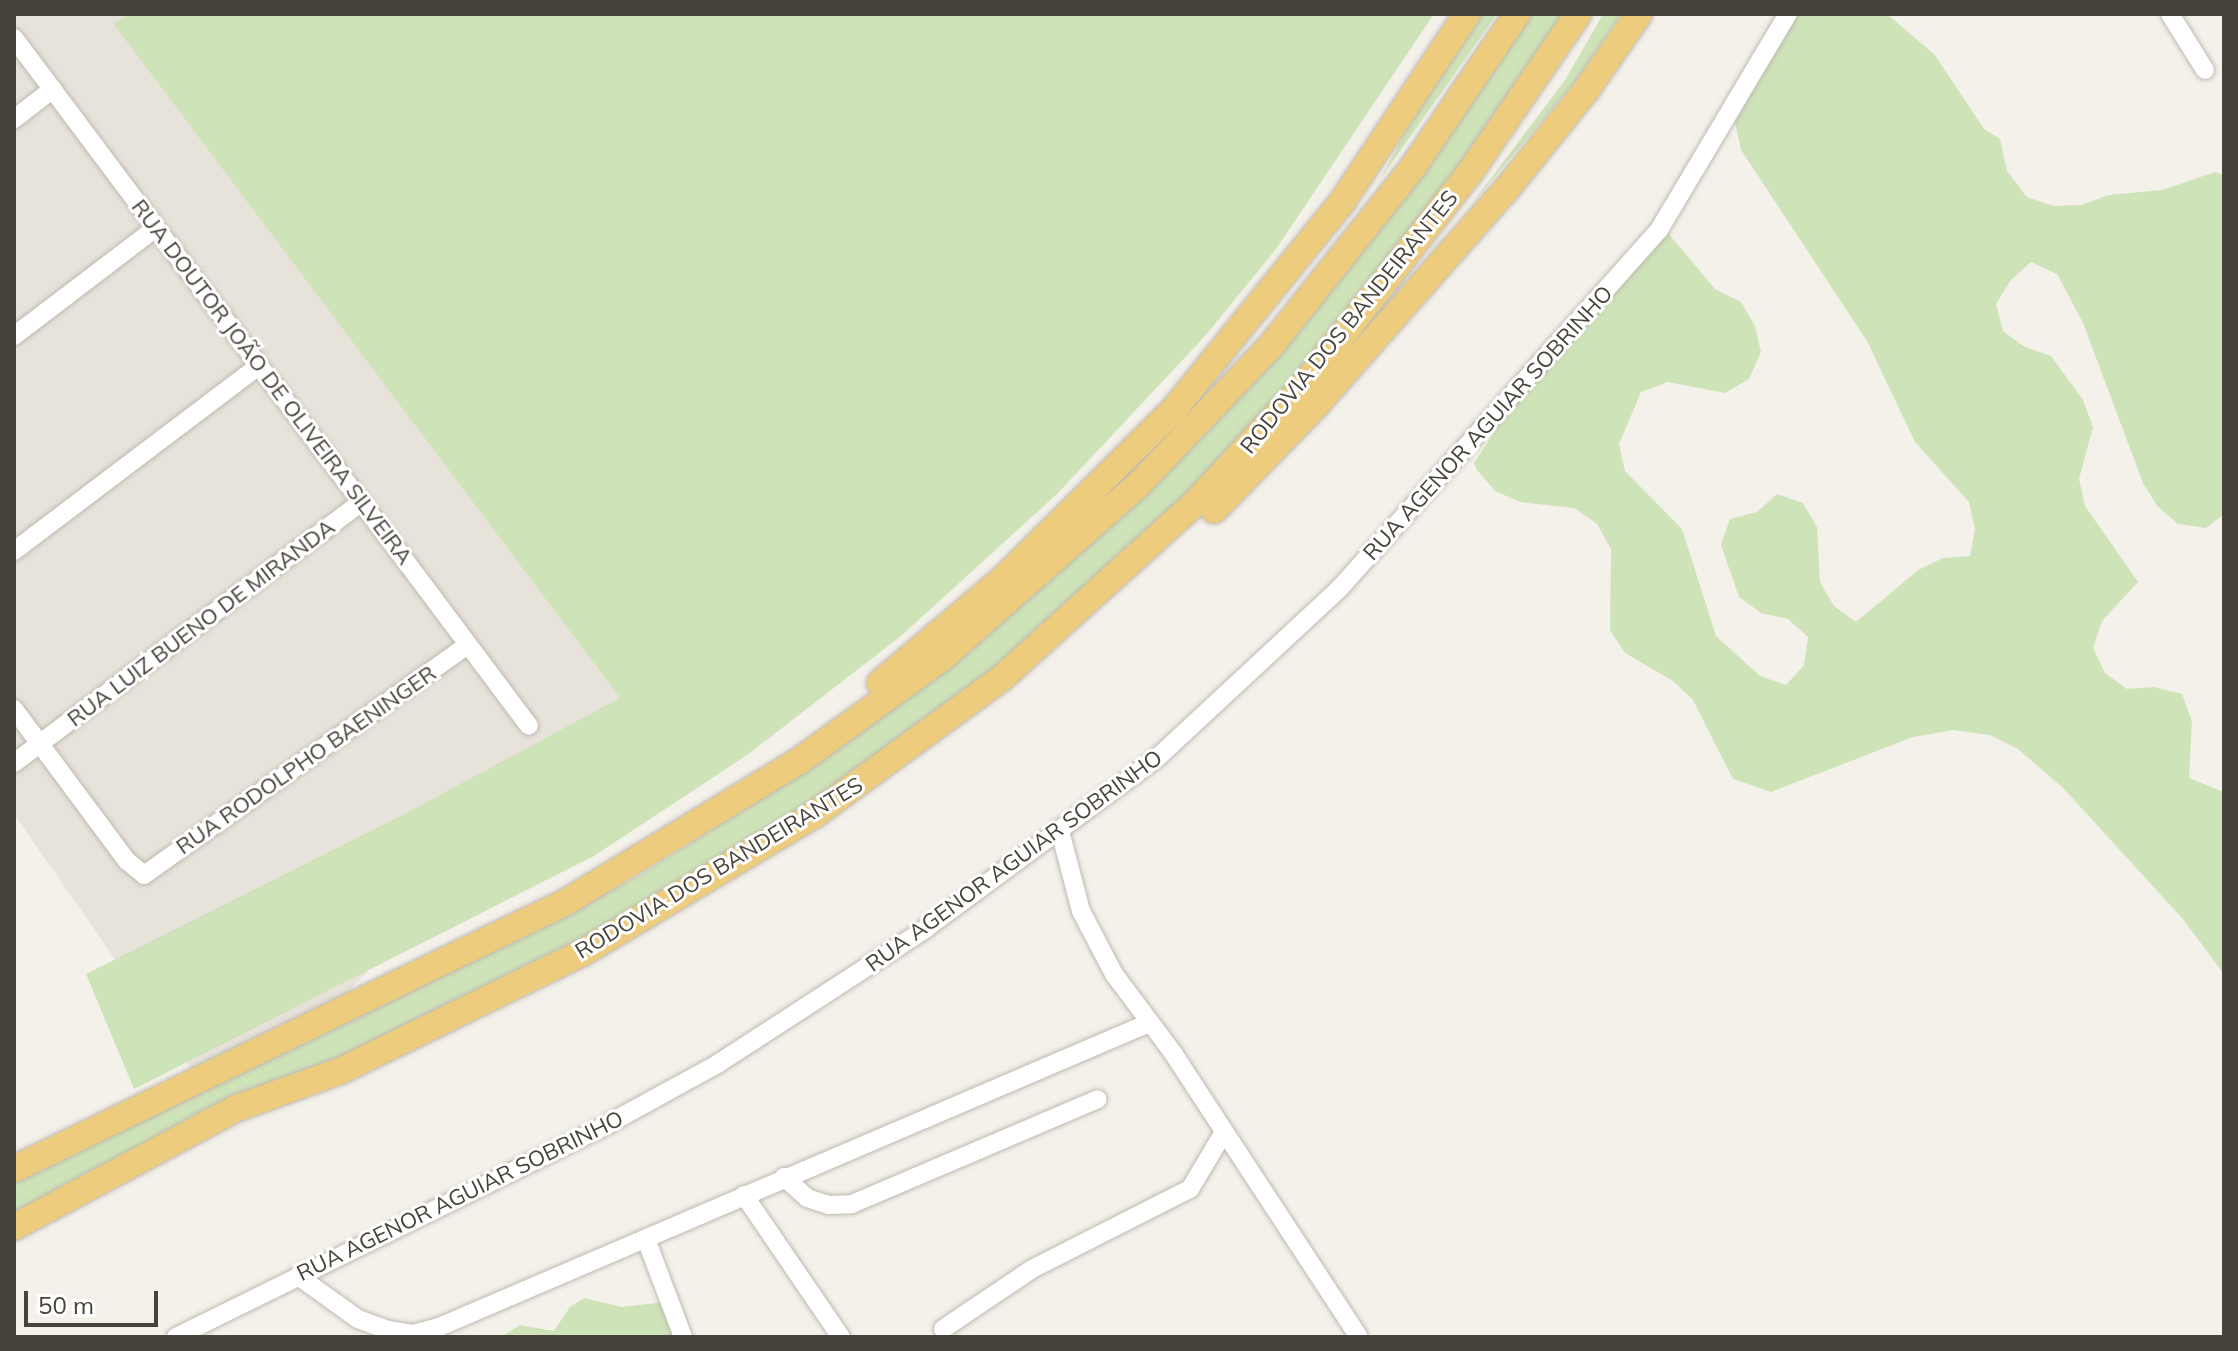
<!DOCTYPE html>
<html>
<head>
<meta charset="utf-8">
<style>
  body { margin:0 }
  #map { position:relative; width:2238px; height:1351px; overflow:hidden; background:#f4f1eb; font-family:Mulish,sans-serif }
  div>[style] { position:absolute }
  .residential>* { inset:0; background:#e7e3da }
  .green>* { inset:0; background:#cfe3b9 }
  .roads { filter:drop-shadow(0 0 2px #beb9af) drop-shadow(0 0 2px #beb9af) }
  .minor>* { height:18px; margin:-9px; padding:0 9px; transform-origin:9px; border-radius:9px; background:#fff }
  .highway>* { height:26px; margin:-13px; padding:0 13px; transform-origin:13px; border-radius:13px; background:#edcc7d }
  span { translate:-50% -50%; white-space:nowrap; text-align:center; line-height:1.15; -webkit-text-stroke:6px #fff; paint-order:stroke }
  .street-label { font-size:22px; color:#47423a }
  .frame { position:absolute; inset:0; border:16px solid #47423a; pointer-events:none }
  .scale { position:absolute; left:24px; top:1291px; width:134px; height:36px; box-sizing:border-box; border:4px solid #47423a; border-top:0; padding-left:10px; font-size:24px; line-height:28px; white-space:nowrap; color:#47423a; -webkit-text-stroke:6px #fff; paint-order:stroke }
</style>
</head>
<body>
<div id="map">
  <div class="residential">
    <i style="clip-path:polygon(14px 14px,1284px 14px,237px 1108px,199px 1080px,14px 814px)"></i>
  </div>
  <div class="green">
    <i style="clip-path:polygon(131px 14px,1434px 14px,1276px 249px,1206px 335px,1057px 494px,901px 636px,747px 755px,594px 856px,134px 1089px,86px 974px,399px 817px,620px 698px,113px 23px)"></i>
    <i style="clip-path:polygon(1479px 14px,1497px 14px,1379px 181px,1419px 107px)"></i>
    <i style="clip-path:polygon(1530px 14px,1568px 14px,1424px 222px,1232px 453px,1009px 661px,841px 785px,539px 966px,14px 1216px,14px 1181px,523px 937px,640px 875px,823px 760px,987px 635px,1146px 493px,1271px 363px)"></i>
    <i style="clip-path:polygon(1603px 14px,1621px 14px,1579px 77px,1470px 206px,1565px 80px)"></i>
    <i style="clip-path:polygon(1791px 14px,1887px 14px,1934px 54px,1984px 129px,2000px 139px,2007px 171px,2027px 197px,2053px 206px,2081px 205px,2109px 195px,2162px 190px,2215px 172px,2224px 175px,2224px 514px,2206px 528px,2178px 524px,2157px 506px,2143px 483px,2083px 323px,2057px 274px,2031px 262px,2011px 280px,1996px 304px,2003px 331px,2025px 347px,2051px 356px,2083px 400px,2093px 427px,2079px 479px,2085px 506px,2138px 582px,2102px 621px,2093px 648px,2105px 673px,2127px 689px,2154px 687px,2182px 694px,2192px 721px,2189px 778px,2224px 792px,2224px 974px,2182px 918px,2064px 789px,2018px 749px,1990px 735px,1953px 730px,1913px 737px,1771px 792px,1733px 779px,1693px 700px,1673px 681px,1625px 653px,1610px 630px,1611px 549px,1597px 524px,1574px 508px,1520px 502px,1495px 491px,1477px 470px,1474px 463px,1542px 360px,1663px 227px,1715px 289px,1741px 302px,1755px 326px,1761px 352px,1749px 379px,1725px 393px,1668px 382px,1641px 392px,1619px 444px,1625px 471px,1682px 529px,1716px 636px,1760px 676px,1786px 685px,1804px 665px,1808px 637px,1788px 619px,1761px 613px,1739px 597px,1721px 545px,1730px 519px,1757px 512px,1777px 494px,1803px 503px,1817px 527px,1820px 582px,1834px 606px,1856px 622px,1918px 570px,1943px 558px,1970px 556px,1975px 529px,1969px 502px,1915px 442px,1867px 341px,1741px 150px,1735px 122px)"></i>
    <i style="clip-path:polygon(584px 1298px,622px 1307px,673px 1301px,673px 1337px,501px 1337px,520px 1325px,554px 1331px,570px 1307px)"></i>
  </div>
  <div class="roads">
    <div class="minor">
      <i style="left:2170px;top:14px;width:66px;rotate:58deg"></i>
      <i style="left:14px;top:38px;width:859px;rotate:53.18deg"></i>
      <i style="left:14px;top:119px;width:49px;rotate:-37.6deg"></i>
      <i style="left:14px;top:336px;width:178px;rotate:-37.3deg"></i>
      <i style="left:14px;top:551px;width:305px;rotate:-37.1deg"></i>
      <i style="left:14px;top:709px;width:189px;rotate:53.4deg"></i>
      <i style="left:127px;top:861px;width:22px;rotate:39deg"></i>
      <i style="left:144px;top:875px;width:397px;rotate:-35.4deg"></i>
      <i style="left:14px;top:763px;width:435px;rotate:-36.9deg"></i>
      <i style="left:1060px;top:831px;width:83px;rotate:75.3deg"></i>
      <i style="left:1081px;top:911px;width:71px;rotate:62.4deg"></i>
      <i style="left:1114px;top:974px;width:99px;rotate:53.2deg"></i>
      <i style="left:1173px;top:1053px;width:339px;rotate:56.8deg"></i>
      <i style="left:784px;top:1177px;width:31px;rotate:42deg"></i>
      <i style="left:807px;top:1198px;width:22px;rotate:18deg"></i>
      <i style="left:828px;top:1205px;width:24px;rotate:-2deg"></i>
      <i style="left:852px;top:1204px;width:267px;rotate:-23.1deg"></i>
      <i style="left:744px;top:1195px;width:172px;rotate:55.7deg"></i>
      <i style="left:646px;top:1239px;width:105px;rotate:69.3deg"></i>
      <i style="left:298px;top:1276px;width:74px;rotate:35.6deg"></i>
      <i style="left:358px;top:1319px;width:32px;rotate:20deg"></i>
      <i style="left:388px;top:1330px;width:25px;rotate:9deg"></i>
      <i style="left:413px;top:1334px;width:27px;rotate:-15deg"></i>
      <i style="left:439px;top:1327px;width:772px;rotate:-23.18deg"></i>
      <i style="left:943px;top:1329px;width:107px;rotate:-34deg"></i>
      <i style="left:1032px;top:1269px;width:177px;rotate:-26.9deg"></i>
      <i style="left:1190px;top:1189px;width:66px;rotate:-59.2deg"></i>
      <i style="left:176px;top:1337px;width:484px;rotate:-26.2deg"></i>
      <i style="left:610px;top:1123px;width:124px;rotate:-28.8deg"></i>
      <i style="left:719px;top:1063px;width:246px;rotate:-33deg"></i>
      <i style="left:925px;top:929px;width:288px;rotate:-36.4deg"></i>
      <i style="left:1157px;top:758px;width:248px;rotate:-42.9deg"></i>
      <i style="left:1339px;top:589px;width:481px;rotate:-48.3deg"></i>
      <i style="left:1659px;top:230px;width:252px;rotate:-59.2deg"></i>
    </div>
    <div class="highway">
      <i style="left:1214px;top:510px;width:148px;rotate:-45.8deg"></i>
      <i style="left:1317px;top:404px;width:284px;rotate:-48.6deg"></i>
      <i style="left:1505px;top:191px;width:131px;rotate:-51.2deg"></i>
      <i style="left:1587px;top:89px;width:91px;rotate:-55.3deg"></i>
      <i style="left:880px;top:683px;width:161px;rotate:-40.2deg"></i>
      <i style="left:1003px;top:579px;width:244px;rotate:-44.8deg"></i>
      <i style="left:1176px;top:407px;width:264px;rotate:-51deg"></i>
      <i style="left:1342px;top:202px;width:226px;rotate:-56.4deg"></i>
      <i style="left:14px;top:1169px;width:613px;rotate:-25.81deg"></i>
      <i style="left:566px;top:902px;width:272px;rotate:-31.2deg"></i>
      <i style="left:799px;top:761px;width:176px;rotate:-35.8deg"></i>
      <i style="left:942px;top:658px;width:259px;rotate:-41.4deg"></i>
      <i style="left:1136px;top:487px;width:194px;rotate:-46.3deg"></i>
      <i style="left:1270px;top:347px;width:230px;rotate:-51.5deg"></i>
      <i style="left:1413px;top:167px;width:185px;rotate:-55.8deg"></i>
      <i style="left:14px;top:1227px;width:253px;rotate:-28.1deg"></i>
      <i style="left:237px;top:1108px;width:109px;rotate:-19.8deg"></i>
      <i style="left:340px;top:1071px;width:271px;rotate:-26deg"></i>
      <i style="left:584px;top:952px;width:268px;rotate:-30.8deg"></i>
      <i style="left:814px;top:815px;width:233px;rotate:-36.1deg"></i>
      <i style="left:1002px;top:678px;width:259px;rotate:-42.2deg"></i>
      <i style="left:1194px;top:504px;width:154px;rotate:-47.1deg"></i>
      <i style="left:1299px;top:391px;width:279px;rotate:-52deg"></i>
      <i style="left:1471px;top:171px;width:190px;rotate:-55.7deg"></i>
    </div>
  </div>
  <div class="street-label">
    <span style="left:1349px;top:322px;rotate:-51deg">RODOVIA DOS BANDEIRANTES</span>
    <span style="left:272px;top:382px;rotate:53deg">RUA DOUTOR JOÃO DE OLIVEIRA SILVEIRA</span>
    <span style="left:1488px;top:423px;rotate:-48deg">RUA AGENOR AGUIAR SOBRINHO</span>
    <span style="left:201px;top:623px;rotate:-37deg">RUA LUIZ BUENO DE MIRANDA</span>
    <span style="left:306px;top:760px;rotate:-35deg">RUA RODOLPHO BAENINGER</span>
    <span style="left:1014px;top:861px;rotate:-36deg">RUA AGENOR AGUIAR SOBRINHO</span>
    <span style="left:719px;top:868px;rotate:-31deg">RODOVIA DOS BANDEIRANTES</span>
    <span style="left:460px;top:1196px;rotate:-26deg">RUA AGENOR AGUIAR SOBRINHO</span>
  </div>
  <div class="frame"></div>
  <div class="scale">50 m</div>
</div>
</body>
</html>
